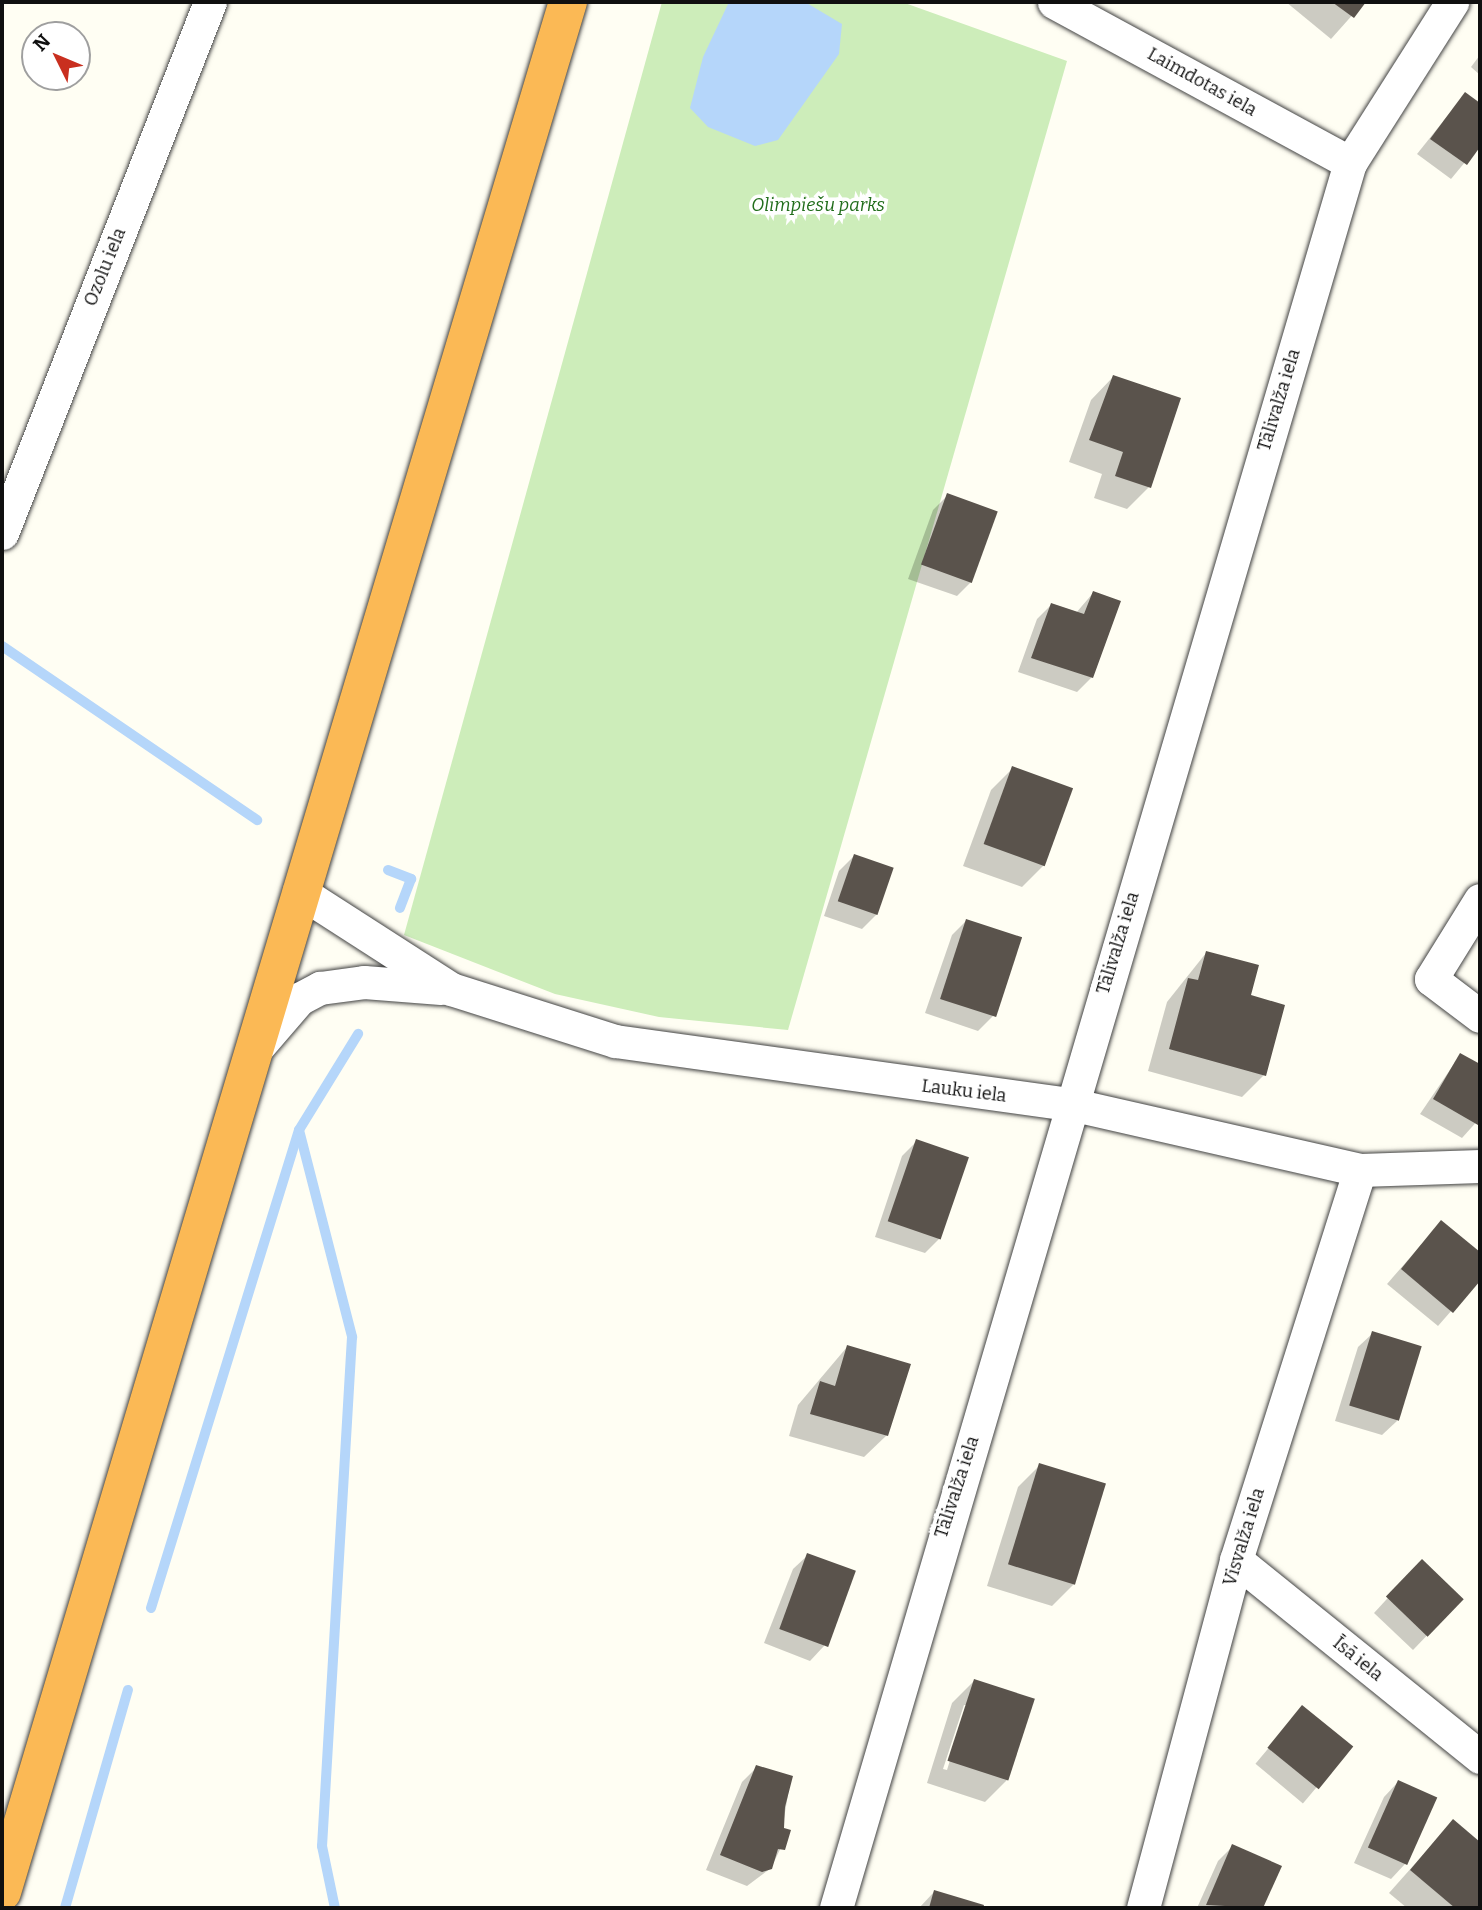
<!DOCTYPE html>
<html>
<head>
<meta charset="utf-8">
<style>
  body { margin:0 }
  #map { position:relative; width:1482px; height:1910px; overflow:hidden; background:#fffef3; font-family:Bitter,serif }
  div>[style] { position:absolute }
  .green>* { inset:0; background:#cdedba }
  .water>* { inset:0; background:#b5d6fa }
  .shadow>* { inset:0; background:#0003; transform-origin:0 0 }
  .stream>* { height:10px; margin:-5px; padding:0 5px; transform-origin:5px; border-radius:5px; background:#b5d6fa }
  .building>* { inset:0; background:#5a534c; transform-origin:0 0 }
  .roads { filter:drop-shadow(0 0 2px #434343) drop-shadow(0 0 2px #434343) }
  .street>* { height:33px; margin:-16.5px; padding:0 16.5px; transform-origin:16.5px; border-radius:16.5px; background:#fff }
  .highway>* { height:38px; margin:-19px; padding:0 19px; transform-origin:19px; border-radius:19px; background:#fbb955 }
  span { translate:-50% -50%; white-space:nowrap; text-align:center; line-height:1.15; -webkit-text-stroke:7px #fff; paint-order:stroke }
  .street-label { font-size:18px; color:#101010 }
  .park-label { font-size:18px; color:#216d1b; font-style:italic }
  .frame { position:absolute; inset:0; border:4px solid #101010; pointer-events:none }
  .north { position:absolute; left:21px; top:21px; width:70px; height:70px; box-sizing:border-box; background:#fff; border:2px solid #9f9f9f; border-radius:50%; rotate:313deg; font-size:19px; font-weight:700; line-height:28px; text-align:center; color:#101010 }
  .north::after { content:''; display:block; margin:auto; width:24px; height:32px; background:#c92f1f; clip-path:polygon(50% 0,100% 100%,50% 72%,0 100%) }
</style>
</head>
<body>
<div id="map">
  <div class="green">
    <i style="clip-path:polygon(662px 2px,902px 2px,1067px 61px,788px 1030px,659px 1017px,555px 994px,404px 935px)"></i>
  </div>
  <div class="water">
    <i style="clip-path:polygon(729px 2px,805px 2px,842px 24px,839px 54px,778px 140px,755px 146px,708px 127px,690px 108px,703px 57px)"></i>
  </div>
  <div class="shadow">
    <i style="clip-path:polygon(1286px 2px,1364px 2px,1331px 39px)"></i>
    <i style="clip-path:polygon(1480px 55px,1480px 75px,1471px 67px)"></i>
    <i style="clip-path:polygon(1465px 94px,1480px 105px,1480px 144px,1451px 179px,1417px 154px)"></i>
    <i style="clip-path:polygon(1113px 377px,1149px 487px,1127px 509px,1094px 498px,1102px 474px,1069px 462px,1091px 400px)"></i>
    <i style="clip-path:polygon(948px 495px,996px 513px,971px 582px,957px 596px,908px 579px,933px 510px)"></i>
    <i style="clip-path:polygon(1093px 593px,1092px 677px,1077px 692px,1018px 672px,1037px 619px,1051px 605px,1076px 613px)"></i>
    <i style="clip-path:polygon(1013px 768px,1044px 865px,1022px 887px,963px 866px,991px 790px)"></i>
    <i style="clip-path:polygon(854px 856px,877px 914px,862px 929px,824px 916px,839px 871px)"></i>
    <i style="clip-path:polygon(966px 921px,993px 1016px,978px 1031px,925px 1013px,952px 935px)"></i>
    <i style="clip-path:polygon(1206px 953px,1249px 996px,1264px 1075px,1242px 1097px,1148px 1071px,1167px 1002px)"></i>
    <i style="clip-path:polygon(1460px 1055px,1480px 1066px,1480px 1118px,1462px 1138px,1420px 1114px)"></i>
    <i style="clip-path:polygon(917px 1141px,939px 1239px,925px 1253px,875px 1237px,902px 1156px)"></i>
    <i style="clip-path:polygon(1441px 1222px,1480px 1254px,1480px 1278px,1438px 1326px,1387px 1284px)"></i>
    <i style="clip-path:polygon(1373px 1333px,1397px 1421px,1382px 1435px,1335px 1421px,1358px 1347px)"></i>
    <i style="clip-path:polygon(847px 1347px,887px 1435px,864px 1457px,789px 1436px,798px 1405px)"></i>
    <i style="clip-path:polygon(1040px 1465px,1074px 1584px,1052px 1606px,987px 1586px,1018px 1487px)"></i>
    <i style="clip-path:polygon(808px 1555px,824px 1646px,810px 1661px,764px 1643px,793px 1569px)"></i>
    <i style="clip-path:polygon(1408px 1576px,1462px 1599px,1413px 1650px,1374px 1613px)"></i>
    <i style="clip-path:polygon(evenodd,974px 1681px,1033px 1700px,1007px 1780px,985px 1802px,927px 1783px,952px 1703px,974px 1681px,964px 1705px,967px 1705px,947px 1770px,943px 1769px,964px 1705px)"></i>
    <i style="left:1303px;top:1707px;width:62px;height:74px;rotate:40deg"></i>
    <i style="clip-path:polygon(757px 1767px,791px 1777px,782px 1830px,789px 1831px,771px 1868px,747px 1886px,706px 1870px,742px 1782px)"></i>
    <i style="clip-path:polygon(1398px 1782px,1405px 1864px,1391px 1879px,1354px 1863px,1384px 1797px)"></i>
    <i style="clip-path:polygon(1453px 1821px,1480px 1845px,1480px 1908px,1407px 1908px,1389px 1893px)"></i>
    <i style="clip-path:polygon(1233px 1846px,1279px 1866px,1261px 1908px,1197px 1908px,1218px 1861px)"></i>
    <i style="clip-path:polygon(934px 1892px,982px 1906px,981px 1908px,919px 1908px)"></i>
  </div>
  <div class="stream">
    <i style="left:2px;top:646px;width:309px;rotate:34.3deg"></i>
    <i style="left:388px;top:870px;width:25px;rotate:21deg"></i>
    <i style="left:411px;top:879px;width:31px;rotate:111deg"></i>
    <i style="left:299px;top:1130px;width:214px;rotate:75.6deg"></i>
    <i style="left:352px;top:1337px;width:510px;rotate:93.37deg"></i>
    <i style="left:322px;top:1846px;width:63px;rotate:78.2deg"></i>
    <i style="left:151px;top:1608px;width:500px;rotate:-72.8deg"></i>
    <i style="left:299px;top:1130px;width:113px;rotate:-58.4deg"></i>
    <i style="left:65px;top:1908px;width:227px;rotate:-73.9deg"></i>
  </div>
  <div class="building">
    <i style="clip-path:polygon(1332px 2px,1366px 2px,1354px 18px)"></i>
    <i style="clip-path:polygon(1465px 92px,1480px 103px,1480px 147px,1467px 165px,1430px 139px)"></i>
    <i style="clip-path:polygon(1113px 375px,1181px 398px,1151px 488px,1115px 476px,1123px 452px,1089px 440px)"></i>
    <i style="left:947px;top:493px;width:54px;height:76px;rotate:20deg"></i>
    <i style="clip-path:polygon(1093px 591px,1121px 601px,1093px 678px,1031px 658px,1051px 603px,1084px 614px)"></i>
    <i style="left:1012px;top:766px;width:65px;height:83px;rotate:20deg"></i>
    <i style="left:854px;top:854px;width:42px;height:50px;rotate:19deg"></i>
    <i style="left:966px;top:919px;width:59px;height:84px;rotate:18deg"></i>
    <i style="clip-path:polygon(1206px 951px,1259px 965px,1251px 995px,1285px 1005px,1266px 1076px,1169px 1049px,1188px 978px,1198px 980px)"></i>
    <i style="clip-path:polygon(1460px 1053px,1480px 1064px,1478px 1125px,1433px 1099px)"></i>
    <i style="left:916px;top:1139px;width:56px;height:87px;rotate:19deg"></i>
    <i style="clip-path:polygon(1441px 1220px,1480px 1252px,1480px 1281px,1453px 1313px,1401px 1269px)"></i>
    <i style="left:1372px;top:1331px;width:52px;height:78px;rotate:17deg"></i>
    <i style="clip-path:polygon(847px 1345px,911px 1364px,888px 1436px,810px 1414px,820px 1381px,835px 1386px)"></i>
    <i style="left:1039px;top:1463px;width:70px;height:106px;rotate:17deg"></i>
    <i style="left:807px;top:1553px;width:52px;height:81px;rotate:20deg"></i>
    <i style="left:1422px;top:1559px;width:58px;height:52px;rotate:44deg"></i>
    <i style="left:974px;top:1679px;width:64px;height:86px;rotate:18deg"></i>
    <i style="left:1302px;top:1705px;width:66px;height:55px;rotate:39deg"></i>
    <i style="clip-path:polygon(756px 1765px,793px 1776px,785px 1807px,784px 1828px,791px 1830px,785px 1850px,778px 1849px,772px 1869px,762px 1872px,720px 1855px)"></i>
    <i style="left:1398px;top:1780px;width:43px;height:74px;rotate:24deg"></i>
    <i style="clip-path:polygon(1453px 1819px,1480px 1842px,1480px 1908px,1455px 1908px,1410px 1870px)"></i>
    <i style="clip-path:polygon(1232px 1844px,1282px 1866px,1263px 1908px,1206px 1905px)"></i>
    <i style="clip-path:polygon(934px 1890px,984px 1905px,983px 1908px,929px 1908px)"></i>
  </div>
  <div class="roads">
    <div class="street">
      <i style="left:1054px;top:2px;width:337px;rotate:28.5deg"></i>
      <i style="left:2px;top:533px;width:570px;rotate:-68.61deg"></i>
      <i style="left:299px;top:891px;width:181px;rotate:32.8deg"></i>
      <i style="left:451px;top:989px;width:172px;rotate:17.6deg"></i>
      <i style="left:615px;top:1041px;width:459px;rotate:7.9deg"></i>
      <i style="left:1070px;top:1104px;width:297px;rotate:12.8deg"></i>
      <i style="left:1360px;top:1170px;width:120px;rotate:-1.9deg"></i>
      <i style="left:1480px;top:900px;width:93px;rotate:121.8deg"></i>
      <i style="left:1431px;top:979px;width:61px;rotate:37.1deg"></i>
      <i style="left:256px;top:1049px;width:66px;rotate:-49.3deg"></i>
      <i style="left:299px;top:999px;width:24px;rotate:-28deg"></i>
      <i style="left:320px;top:988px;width:44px;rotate:-7.8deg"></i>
      <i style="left:364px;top:982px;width:77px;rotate:4.5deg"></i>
      <i style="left:1236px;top:1560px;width:314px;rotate:38.9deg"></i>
      <i style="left:836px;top:1908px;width:1819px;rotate:-73.59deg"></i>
      <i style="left:1350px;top:163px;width:191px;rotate:-57.6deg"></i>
      <i style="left:1143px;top:1908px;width:360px;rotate:-75deg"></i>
      <i style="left:1236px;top:1560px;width:409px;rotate:-72.4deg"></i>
    </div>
    <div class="highway">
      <i style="left:2px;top:1892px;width:1973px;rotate:-73.33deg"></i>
    </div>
  </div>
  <div class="street-label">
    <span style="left:1202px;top:82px;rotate:29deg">Laimdotas iela</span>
    <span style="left:105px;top:267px;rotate:-68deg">Ozolu iela</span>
    <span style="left:1279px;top:400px;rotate:-73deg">Tālivalža iela</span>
    <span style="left:1118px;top:943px;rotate:-73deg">Tālivalža iela</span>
    <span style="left:964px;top:1091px;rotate:7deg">Lauku iela</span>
    <span style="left:957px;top:1487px;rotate:-72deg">Tālivalža iela</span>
    <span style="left:1244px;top:1537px;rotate:-73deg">Visvalža iela</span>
    <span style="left:1358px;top:1659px;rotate:39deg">Īsā iela</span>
  </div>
  <div class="park-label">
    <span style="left:818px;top:205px">Olimpiešu parks</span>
  </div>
  <div class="frame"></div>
  <div class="north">N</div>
</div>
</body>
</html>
